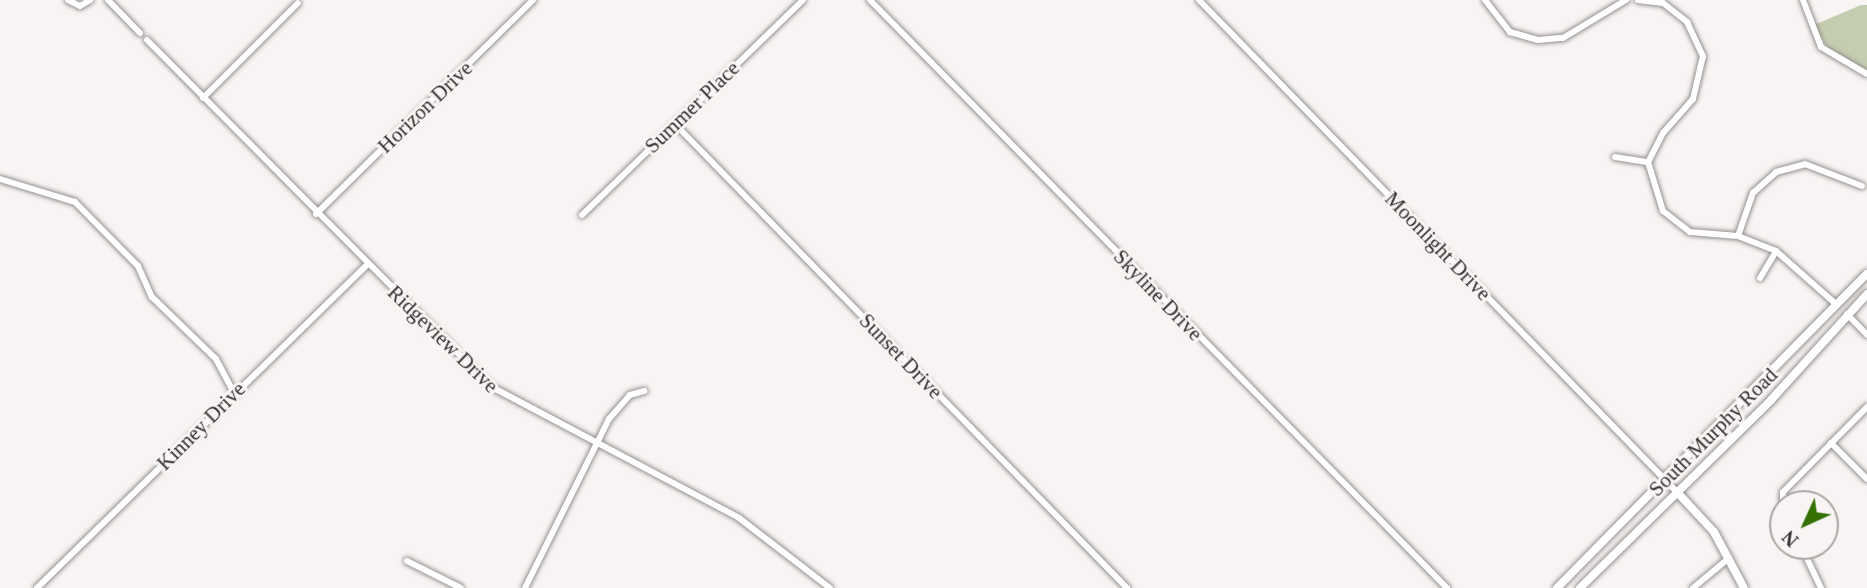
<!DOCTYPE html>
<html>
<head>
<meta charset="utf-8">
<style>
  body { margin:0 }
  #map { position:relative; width:1867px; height:588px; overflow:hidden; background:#f8f4f3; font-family:Georgia,serif }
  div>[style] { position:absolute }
  .green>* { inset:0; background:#c5cdb1 }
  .roads { filter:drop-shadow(0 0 2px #959190) drop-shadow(0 0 2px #959190) }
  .street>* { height:6px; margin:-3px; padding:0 3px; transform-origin:3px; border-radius:3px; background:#fff }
  .secondary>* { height:8px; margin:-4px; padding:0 4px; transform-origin:4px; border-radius:4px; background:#fff }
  span { translate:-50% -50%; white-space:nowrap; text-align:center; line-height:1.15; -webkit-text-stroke:6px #f8f4f3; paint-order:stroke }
  .street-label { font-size:21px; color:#323130 }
  .north { position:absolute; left:1769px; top:490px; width:70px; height:70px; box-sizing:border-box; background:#f8f4f3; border:2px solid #a9a6a5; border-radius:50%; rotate:225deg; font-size:19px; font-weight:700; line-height:28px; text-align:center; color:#323130 }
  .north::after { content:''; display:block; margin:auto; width:24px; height:32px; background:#337105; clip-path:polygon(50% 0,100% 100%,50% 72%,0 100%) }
</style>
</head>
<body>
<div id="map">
  <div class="green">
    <i style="clip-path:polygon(1861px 5px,1867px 5px,1867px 70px,1828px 48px,1814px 25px)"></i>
  </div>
  <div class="roads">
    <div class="street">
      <i style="left:68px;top:0;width:13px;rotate:27deg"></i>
      <i style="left:80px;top:6px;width:12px;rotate:-31deg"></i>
      <i style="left:108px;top:0;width:46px;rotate:45.9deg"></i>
      <i style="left:870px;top:0;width:824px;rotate:45.54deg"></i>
      <i style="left:1199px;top:0;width:686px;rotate:45.83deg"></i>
      <i style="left:1485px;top:0;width:41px;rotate:52deg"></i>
      <i style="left:1510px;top:32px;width:29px;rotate:16deg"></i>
      <i style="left:1538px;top:40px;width:25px;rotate:-5deg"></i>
      <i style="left:1563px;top:38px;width:74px;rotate:-31.1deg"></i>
      <i style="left:1638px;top:0;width:25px;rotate:7deg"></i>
      <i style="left:1663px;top:3px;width:31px;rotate:38deg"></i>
      <i style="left:1687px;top:22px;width:38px;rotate:65deg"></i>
      <i style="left:1703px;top:56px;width:44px;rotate:103.1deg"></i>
      <i style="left:1693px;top:99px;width:45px;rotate:131.4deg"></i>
      <i style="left:1663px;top:133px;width:33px;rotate:117deg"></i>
      <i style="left:1648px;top:162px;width:51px;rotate:73deg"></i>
      <i style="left:1663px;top:211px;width:34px;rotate:38deg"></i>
      <i style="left:1690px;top:232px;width:48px;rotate:4.8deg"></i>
      <i style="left:1738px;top:236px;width:41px;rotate:21.5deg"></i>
      <i style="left:1776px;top:251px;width:80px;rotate:41.5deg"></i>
      <i style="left:1803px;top:0;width:50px;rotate:69deg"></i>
      <i style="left:1821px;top:47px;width:53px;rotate:30.4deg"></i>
      <i style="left:147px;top:40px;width:487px;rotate:45.2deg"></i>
      <i style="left:490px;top:386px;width:282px;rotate:27.9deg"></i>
      <i style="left:739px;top:518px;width:115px;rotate:37.6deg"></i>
      <i style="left:203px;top:98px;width:134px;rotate:-45deg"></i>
      <i style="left:675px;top:124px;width:648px;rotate:45.75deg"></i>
      <i style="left:1615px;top:157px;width:33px;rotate:9deg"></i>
      <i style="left:0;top:179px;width:78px;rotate:17deg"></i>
      <i style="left:75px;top:202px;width:90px;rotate:45.5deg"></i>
      <i style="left:138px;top:266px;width:34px;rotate:66deg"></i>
      <i style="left:152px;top:297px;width:89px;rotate:44.1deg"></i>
      <i style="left:216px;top:359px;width:38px;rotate:62deg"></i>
      <i style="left:316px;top:214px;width:305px;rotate:-44.6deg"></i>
      <i style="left:582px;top:215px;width:308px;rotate:-44.2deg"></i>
      <i style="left:1738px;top:236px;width:46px;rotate:-70.8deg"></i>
      <i style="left:1753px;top:193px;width:31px;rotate:-42deg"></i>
      <i style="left:1776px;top:172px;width:30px;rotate:-15deg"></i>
      <i style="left:1805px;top:164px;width:61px;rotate:21.1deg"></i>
      <i style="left:1760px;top:278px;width:31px;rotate:-59deg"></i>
      <i style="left:1847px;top:314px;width:29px;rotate:46deg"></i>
      <i style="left:1831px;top:443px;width:51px;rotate:45deg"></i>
      <i style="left:1783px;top:508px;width:16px;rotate:-90deg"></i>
      <i style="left:1783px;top:492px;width:120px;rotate:-45.3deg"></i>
      <i style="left:1801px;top:546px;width:47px;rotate:64.5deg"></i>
      <i style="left:407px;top:561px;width:60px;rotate:26.6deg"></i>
      <i style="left:37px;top:588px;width:462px;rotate:-44.4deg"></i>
      <i style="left:525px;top:588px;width:189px;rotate:-63.6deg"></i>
      <i style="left:609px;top:419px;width:32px;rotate:-49deg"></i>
      <i style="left:630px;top:395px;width:15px;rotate:-16deg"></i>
      <i style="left:1693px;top:588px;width:47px;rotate:-39.8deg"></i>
    </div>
    <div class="secondary">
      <i style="left:1677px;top:492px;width:54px;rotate:47.2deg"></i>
      <i style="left:1714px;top:532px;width:64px;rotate:61.8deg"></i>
      <i style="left:1557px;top:588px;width:441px;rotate:-45.4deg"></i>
      <i style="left:1580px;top:588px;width:268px;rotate:-44.5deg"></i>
      <i style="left:1771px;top:400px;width:143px;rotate:-47.8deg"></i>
    </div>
  </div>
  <div class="street-label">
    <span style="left:425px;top:107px;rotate:-44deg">Horizon Drive</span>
    <span style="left:692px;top:107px;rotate:-44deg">Summer Place</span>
    <span style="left:1438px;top:246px;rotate:46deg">Moonlight Drive</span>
    <span style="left:1158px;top:295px;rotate:46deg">Skyline Drive</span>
    <span style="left:443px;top:339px;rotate:44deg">Ridgeview Drive</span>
    <span style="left:901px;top:356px;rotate:46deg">Sunset Drive</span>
    <span style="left:201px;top:426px;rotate:-45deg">Kinney Drive</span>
    <span style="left:1713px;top:432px;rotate:-45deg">South Murphy Road</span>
  </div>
  <div class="north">N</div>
</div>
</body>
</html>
